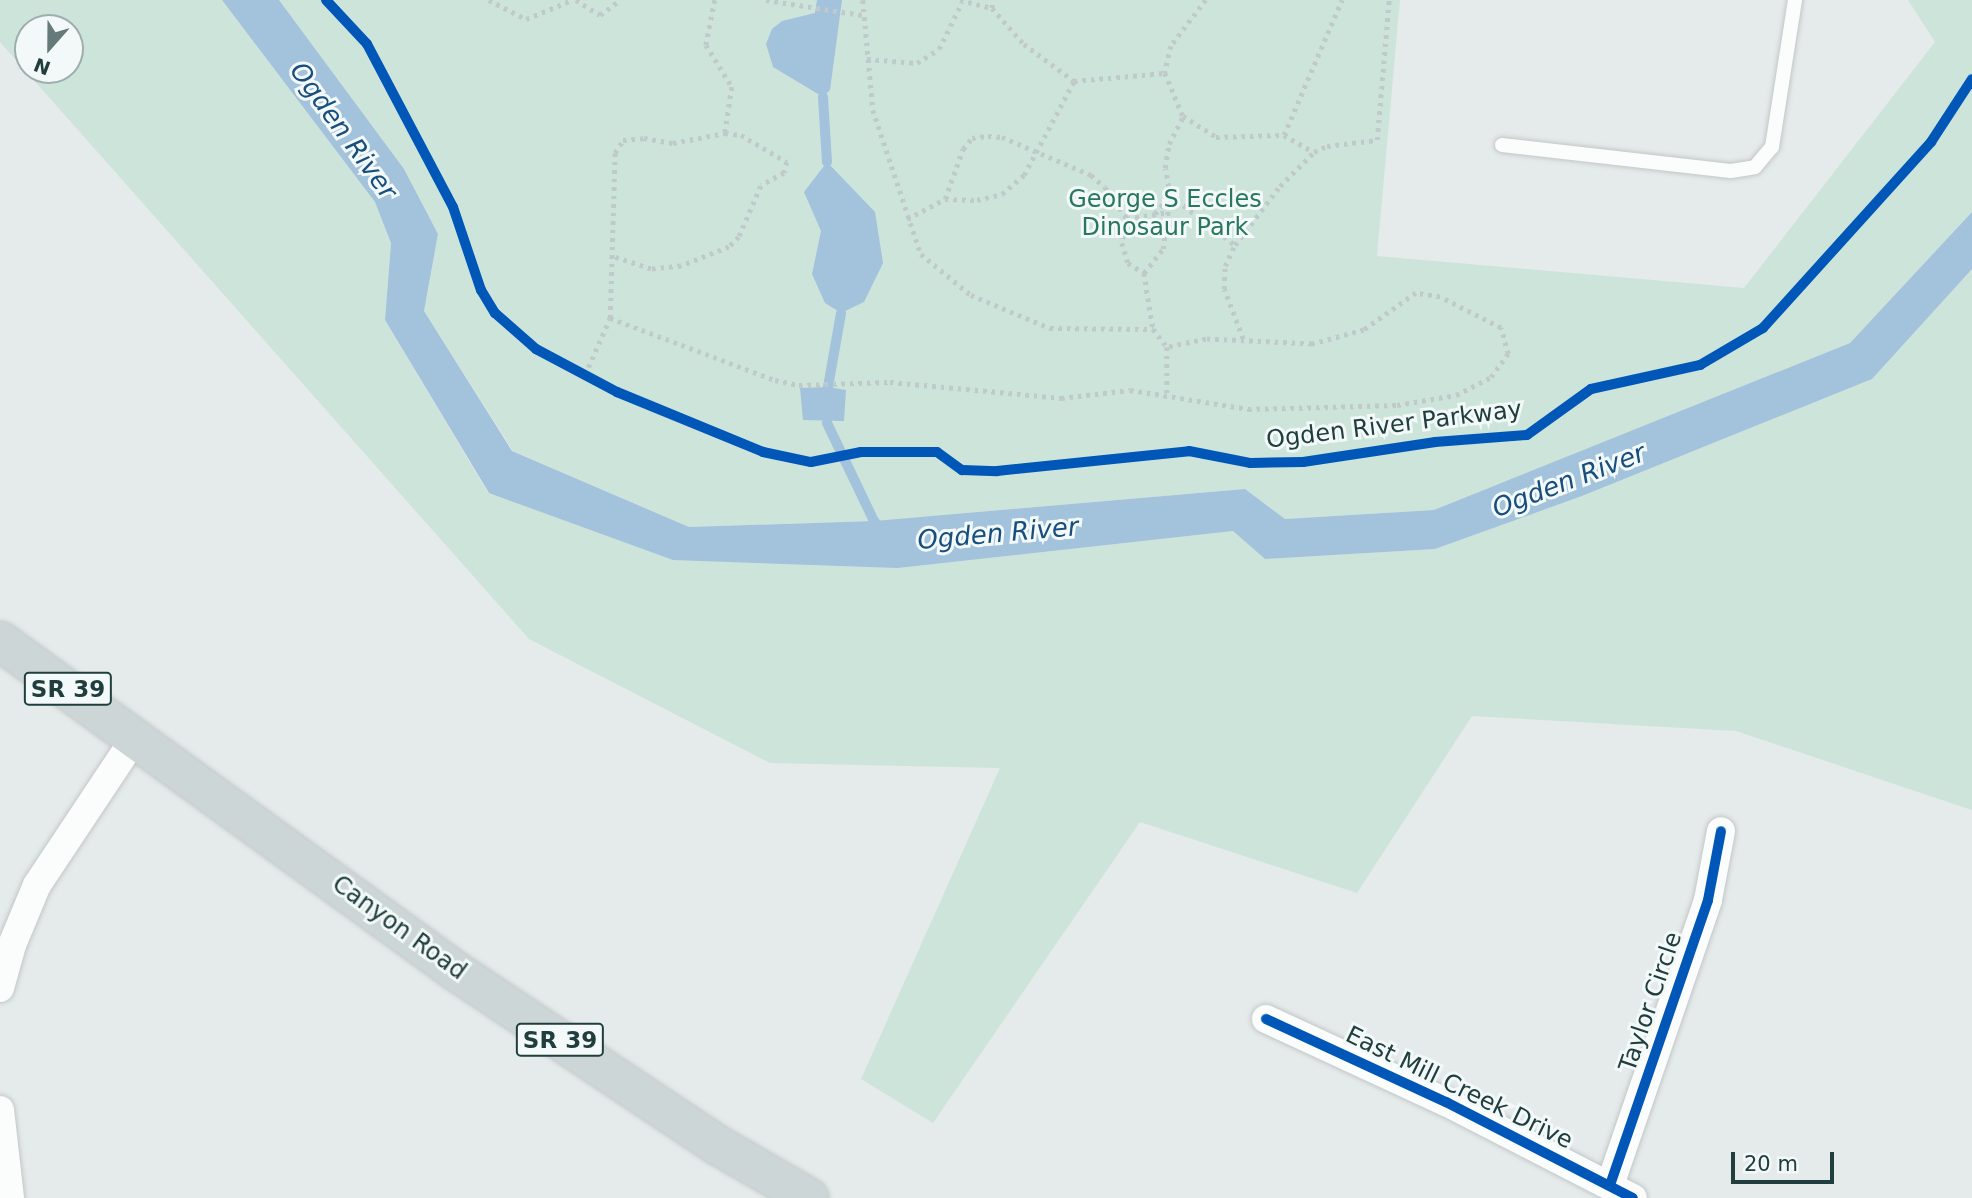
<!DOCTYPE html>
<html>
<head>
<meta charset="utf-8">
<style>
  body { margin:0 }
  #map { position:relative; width:1972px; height:1198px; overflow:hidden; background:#e5eaea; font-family:"DejaVu Sans",sans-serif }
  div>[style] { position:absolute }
  .green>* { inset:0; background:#cde4db }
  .water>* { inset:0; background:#a3c2db }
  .stream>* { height:10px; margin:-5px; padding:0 5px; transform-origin:5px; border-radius:5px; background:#a3c2db }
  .path>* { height:4.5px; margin-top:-2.25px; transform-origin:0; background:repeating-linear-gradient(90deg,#c1caca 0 3.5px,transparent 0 8.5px) }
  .roads { filter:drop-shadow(0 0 2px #c2c7c7) drop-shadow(0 0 2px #c2c7c7) }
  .service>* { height:14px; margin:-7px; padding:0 7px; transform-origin:7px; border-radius:7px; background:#fbfcfc }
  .minor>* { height:28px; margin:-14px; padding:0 14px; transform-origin:14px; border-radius:14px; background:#fbfcfc }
  .primary>* { height:38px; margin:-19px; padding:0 19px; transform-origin:19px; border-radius:19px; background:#cdd6d6 }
  .cycleway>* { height:10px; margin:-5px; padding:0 5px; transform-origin:5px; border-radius:5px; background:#0057b8 }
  span { translate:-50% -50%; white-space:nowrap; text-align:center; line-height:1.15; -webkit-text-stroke:6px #f2f9f8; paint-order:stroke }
  .shield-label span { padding:2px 5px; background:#f2f9f8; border:2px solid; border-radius:5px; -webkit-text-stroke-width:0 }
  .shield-label { font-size:23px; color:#213e3e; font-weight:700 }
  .park-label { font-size:24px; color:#29775e }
  .street-label { font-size:24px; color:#213e3e }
  .water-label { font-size:26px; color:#184e7d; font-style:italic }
  .north { position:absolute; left:14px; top:14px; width:70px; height:70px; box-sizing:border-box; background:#f2f9f8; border:2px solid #9eaeae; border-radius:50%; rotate:201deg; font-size:19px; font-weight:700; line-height:28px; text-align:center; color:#213e3e }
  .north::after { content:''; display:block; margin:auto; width:24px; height:32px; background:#667a7a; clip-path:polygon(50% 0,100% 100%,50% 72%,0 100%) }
  .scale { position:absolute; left:1731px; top:1152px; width:103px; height:32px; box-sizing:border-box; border:4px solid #213e3e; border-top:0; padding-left:9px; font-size:21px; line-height:24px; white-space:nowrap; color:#213e3e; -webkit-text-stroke:5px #f2f9f8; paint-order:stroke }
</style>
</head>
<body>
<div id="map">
  <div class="green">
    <i style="clip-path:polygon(evenodd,0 0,222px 0,375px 202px,391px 243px,385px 320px,488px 493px,898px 568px,1233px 531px,1265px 559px,1435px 549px,1582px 496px,1872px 379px,1972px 269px,1972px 810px,1736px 731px,1472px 716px,1357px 893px,1140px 822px,933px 1123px,861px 1079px,1000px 768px,770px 763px,529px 639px,0 42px,0 0,28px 28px,70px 28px,70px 70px,28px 70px,28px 28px)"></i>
    <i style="clip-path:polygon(279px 0,1400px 0,1377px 256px,1744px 288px,1935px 42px,1908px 0,1972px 0,1972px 212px,1850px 343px,1434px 510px,1285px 519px,1245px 489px,874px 521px,689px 527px,513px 451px,424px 311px,438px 234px,404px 169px)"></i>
  </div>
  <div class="water">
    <i style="clip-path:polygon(222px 0,279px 0,404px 169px,438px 234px,424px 311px,512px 451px,689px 527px,874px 521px,1245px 489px,1285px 519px,1434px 510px,1850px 343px,1972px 212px,1972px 269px,1872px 379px,1582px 496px,1435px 549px,1265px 559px,1233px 531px,898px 568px,673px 560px,489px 493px,385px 320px,391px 243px,375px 202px)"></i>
    <i style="clip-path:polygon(817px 0,842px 0,830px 90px,823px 97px,773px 67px,766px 44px,772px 29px,782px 21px,815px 13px)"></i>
    <i style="clip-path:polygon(827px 162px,875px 212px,883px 263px,864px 302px,841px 313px,825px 303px,812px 274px,821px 231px,804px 192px)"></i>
    <i style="clip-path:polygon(828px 387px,846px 390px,844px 421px,803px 420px,800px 388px)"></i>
  </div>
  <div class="stream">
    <i style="left:823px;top:97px;width:65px;rotate:86.5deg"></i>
    <i style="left:828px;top:387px;width:75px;rotate:-80deg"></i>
    <i style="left:827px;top:423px;width:109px;rotate:64.4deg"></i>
    <i style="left:874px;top:521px;width:15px;rotate:48deg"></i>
  </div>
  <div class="path">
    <i style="left:489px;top:0;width:42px;rotate:27.2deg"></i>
    <i style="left:526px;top:19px;width:50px;rotate:-22.4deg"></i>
    <i style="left:576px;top:0;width:28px;rotate:32deg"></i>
    <i style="left:600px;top:15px;width:25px;rotate:-37deg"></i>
    <i style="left:715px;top:0;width:46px;rotate:101.3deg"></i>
    <i style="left:706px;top:45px;width:49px;rotate:58.2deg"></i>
    <i style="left:732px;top:87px;width:47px;rotate:98.7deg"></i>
    <i style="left:766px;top:0;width:97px;rotate:8.9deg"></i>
    <i style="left:863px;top:0;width:110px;rotate:84.8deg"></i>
    <i style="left:873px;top:110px;width:152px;rotate:71.6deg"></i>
    <i style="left:921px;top:254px;width:65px;rotate:39.4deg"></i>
    <i style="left:971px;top:295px;width:86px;rotate:22.7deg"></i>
    <i style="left:1050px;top:328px;width:103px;rotate:0.6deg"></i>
    <i style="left:960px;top:0;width:33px;rotate:14deg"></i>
    <i style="left:992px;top:8px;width:48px;rotate:48.4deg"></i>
    <i style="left:1024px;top:44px;width:62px;rotate:36.5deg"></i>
    <i style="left:1074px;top:81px;width:91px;rotate:-5deg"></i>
    <i style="left:1206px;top:0;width:58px;rotate:127.3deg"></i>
    <i style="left:1171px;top:46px;width:28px;rotate:103deg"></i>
    <i style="left:1165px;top:73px;width:47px;rotate:67.3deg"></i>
    <i style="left:1183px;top:116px;width:39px;rotate:32deg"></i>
    <i style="left:1216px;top:137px;width:68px;rotate:-1.7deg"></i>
    <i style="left:1284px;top:135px;width:34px;rotate:30deg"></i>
    <i style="left:992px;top:8px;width:8px;rotate:-90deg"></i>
    <i style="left:867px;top:59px;width:50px;rotate:4.6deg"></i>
    <i style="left:917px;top:63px;width:26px;rotate:-32deg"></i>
    <i style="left:939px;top:49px;width:52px;rotate:-63.9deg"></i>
    <i style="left:1284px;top:135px;width:147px;rotate:-66.8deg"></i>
    <i style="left:945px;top:199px;width:53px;rotate:-70.2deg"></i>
    <i style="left:963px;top:149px;width:14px;rotate:-51deg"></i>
    <i style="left:972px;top:138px;width:16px;rotate:-7deg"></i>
    <i style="left:988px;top:136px;width:14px;rotate:4deg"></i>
    <i style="left:1002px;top:137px;width:97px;rotate:23.1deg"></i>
    <i style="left:1091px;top:175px;width:18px;rotate:41deg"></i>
    <i style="left:1105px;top:187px;width:39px;rotate:55deg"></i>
    <i style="left:1127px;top:219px;width:25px;rotate:102deg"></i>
    <i style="left:1122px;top:243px;width:21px;rotate:73deg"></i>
    <i style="left:1128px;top:263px;width:19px;rotate:32deg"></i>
    <i style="left:1144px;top:273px;width:57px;rotate:80.9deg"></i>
    <i style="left:1153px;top:329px;width:23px;rotate:52deg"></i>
    <i style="left:1167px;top:347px;width:50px;rotate:90deg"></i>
    <i style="left:1155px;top:214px;width:24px;rotate:-52deg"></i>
    <i style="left:1170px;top:195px;width:82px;rotate:37.6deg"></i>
    <i style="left:907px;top:219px;width:43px;rotate:-27.8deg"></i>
    <i style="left:945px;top:199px;width:32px;rotate:2deg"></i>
    <i style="left:977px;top:200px;width:26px;rotate:-13deg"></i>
    <i style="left:1002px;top:194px;width:29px;rotate:-41deg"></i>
    <i style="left:1024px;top:175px;width:106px;rotate:-62deg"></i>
    <i style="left:1127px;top:219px;width:42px;rotate:-9.7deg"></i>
    <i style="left:1144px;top:273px;width:31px;rotate:-52deg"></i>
    <i style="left:1163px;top:249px;width:54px;rotate:-82.6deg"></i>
    <i style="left:1170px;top:195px;width:27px;rotate:-100deg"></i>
    <i style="left:1165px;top:168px;width:24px;rotate:-81deg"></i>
    <i style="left:1169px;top:144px;width:31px;rotate:-63deg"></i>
    <i style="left:610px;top:318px;width:176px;rotate:20.6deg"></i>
    <i style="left:775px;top:380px;width:25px;rotate:12deg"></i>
    <i style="left:799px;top:385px;width:91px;rotate:-1.9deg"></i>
    <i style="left:890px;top:382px;width:172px;rotate:5.3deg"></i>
    <i style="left:1061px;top:398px;width:69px;rotate:-6.6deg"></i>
    <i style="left:1130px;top:390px;width:120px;rotate:9.1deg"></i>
    <i style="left:1248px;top:409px;width:149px;rotate:-1.5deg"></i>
    <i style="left:1397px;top:405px;width:60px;rotate:-9.6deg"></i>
    <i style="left:1456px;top:395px;width:39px;rotate:-27deg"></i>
    <i style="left:1491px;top:377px;width:29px;rotate:-54deg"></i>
    <i style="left:1508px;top:354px;width:27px;rotate:-105deg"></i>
    <i style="left:1501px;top:328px;width:68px;rotate:-153.1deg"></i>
    <i style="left:1440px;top:297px;width:24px;rotate:-171deg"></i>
    <i style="left:1416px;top:293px;width:64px;rotate:144.6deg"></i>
    <i style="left:1364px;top:330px;width:54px;rotate:164.9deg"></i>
    <i style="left:1312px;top:344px;width:106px;rotate:-177.3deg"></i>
    <i style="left:1206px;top:339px;width:40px;rotate:168deg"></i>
    <i style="left:1243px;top:339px;width:53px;rotate:-110.8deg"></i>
    <i style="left:1224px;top:289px;width:23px;rotate:-88deg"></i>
    <i style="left:1225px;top:266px;width:23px;rotate:-65deg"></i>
    <i style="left:1235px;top:245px;width:74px;rotate:-52.7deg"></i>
    <i style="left:1280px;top:186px;width:48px;rotate:-45deg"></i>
    <i style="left:1314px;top:152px;width:14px;rotate:-25deg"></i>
    <i style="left:1327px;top:146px;width:50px;rotate:-6.8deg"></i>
    <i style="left:1377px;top:140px;width:141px;rotate:-85.1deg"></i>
    <i style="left:585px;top:375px;width:62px;rotate:-66.3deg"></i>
    <i style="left:610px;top:318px;width:165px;rotate:-88.3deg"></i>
    <i style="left:615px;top:153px;width:15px;rotate:-58deg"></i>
    <i style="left:623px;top:140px;width:21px;rotate:-5deg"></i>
    <i style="left:644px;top:138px;width:29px;rotate:10deg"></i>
    <i style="left:673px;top:143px;width:53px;rotate:-10.9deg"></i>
    <i style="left:725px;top:133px;width:16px;rotate:7deg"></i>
    <i style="left:741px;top:135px;width:53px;rotate:30.4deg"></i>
    <i style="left:787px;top:162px;width:11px;rotate:105deg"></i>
    <i style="left:784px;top:173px;width:26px;rotate:151deg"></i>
    <i style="left:761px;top:186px;width:56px;rotate:113.3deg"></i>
    <i style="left:739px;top:237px;width:14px;rotate:135deg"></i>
    <i style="left:729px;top:247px;width:52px;rotate:158.4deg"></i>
    <i style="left:681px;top:266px;width:30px;rotate:174deg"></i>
    <i style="left:651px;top:269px;width:40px;rotate:-162deg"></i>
  </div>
  <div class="roads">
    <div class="service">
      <i style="left:1502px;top:145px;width:230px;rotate:6.5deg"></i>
      <i style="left:1731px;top:171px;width:24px;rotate:-9deg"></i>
      <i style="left:1755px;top:167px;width:26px;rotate:-50deg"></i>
      <i style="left:1772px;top:147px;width:149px;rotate:-81.1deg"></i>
    </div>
    <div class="minor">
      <i style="left:0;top:988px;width:45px;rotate:-74.4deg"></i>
      <i style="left:12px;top:945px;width:65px;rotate:-67.4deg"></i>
      <i style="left:37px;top:885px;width:179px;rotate:-56.4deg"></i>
      <i style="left:1266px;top:1019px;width:198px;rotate:24.8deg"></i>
      <i style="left:1446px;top:1102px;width:210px;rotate:27.2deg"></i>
      <i style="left:0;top:1110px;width:89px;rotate:83.5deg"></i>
      <i style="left:1610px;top:1185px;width:301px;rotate:-71deg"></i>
      <i style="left:1708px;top:900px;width:70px;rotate:-79.3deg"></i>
    </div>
    <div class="primary">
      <i style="left:0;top:641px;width:564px;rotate:35.92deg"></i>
      <i style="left:457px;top:972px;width:315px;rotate:33.6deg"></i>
      <i style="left:719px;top:1146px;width:104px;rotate:30deg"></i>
    </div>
  </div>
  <div class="cycleway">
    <i style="left:326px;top:0;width:60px;rotate:47deg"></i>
    <i style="left:367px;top:44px;width:184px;rotate:62.2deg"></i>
    <i style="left:453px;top:207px;width:88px;rotate:71.4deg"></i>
    <i style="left:481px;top:290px;width:27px;rotate:59deg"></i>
    <i style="left:495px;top:313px;width:55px;rotate:41.3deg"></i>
    <i style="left:536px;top:349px;width:92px;rotate:28deg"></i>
    <i style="left:617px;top:392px;width:158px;rotate:22.3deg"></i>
    <i style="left:763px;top:452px;width:49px;rotate:11.8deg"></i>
    <i style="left:811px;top:462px;width:51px;rotate:-11.3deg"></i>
    <i style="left:861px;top:452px;width:76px"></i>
    <i style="left:937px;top:452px;width:31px;rotate:36deg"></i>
    <i style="left:962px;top:470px;width:35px;rotate:2deg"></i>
    <i style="left:997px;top:471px;width:193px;rotate:-5.9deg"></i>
    <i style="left:1189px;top:451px;width:62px;rotate:11.1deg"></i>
    <i style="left:1250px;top:463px;width:53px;rotate:-1.1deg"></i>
    <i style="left:1303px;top:462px;width:134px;rotate:-8.6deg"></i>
    <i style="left:1435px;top:442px;width:92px;rotate:-4.4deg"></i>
    <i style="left:1527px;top:435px;width:79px;rotate:-35.7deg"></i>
    <i style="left:1591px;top:389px;width:112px;rotate:-12.4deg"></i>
    <i style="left:1700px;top:365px;width:73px;rotate:-30.4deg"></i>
    <i style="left:1763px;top:328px;width:251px;rotate:-47.9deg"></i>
    <i style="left:1931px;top:142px;width:75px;rotate:-56.9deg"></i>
    <i style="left:1266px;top:1019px;width:198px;rotate:24.8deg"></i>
    <i style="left:1446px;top:1102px;width:210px;rotate:27.2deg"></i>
    <i style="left:1610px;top:1185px;width:301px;rotate:-71deg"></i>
    <i style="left:1708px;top:900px;width:70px;rotate:-79.3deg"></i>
  </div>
  <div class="shield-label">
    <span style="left:68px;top:689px">SR 39</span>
    <span style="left:560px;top:1040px">SR 39</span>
  </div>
  <div class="park-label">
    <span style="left:1165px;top:214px">George S Eccles<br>Dinosaur Park</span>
  </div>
  <div class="street-label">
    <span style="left:1394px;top:425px;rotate:-7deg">Ogden River Parkway</span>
    <span style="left:399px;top:928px;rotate:36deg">Canyon Road</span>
    <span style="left:1651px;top:1002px;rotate:-71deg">Taylor Circle</span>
    <span style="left:1459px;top:1088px;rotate:26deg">East Mill Creek Drive</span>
  </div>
  <div class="water-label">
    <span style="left:343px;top:131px;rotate:54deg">Ogden River</span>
    <span style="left:1569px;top:481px;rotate:-21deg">Ogden River</span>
    <span style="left:998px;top:534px;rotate:-5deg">Ogden River</span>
  </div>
  <div class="north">N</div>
  <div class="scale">20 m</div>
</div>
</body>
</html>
